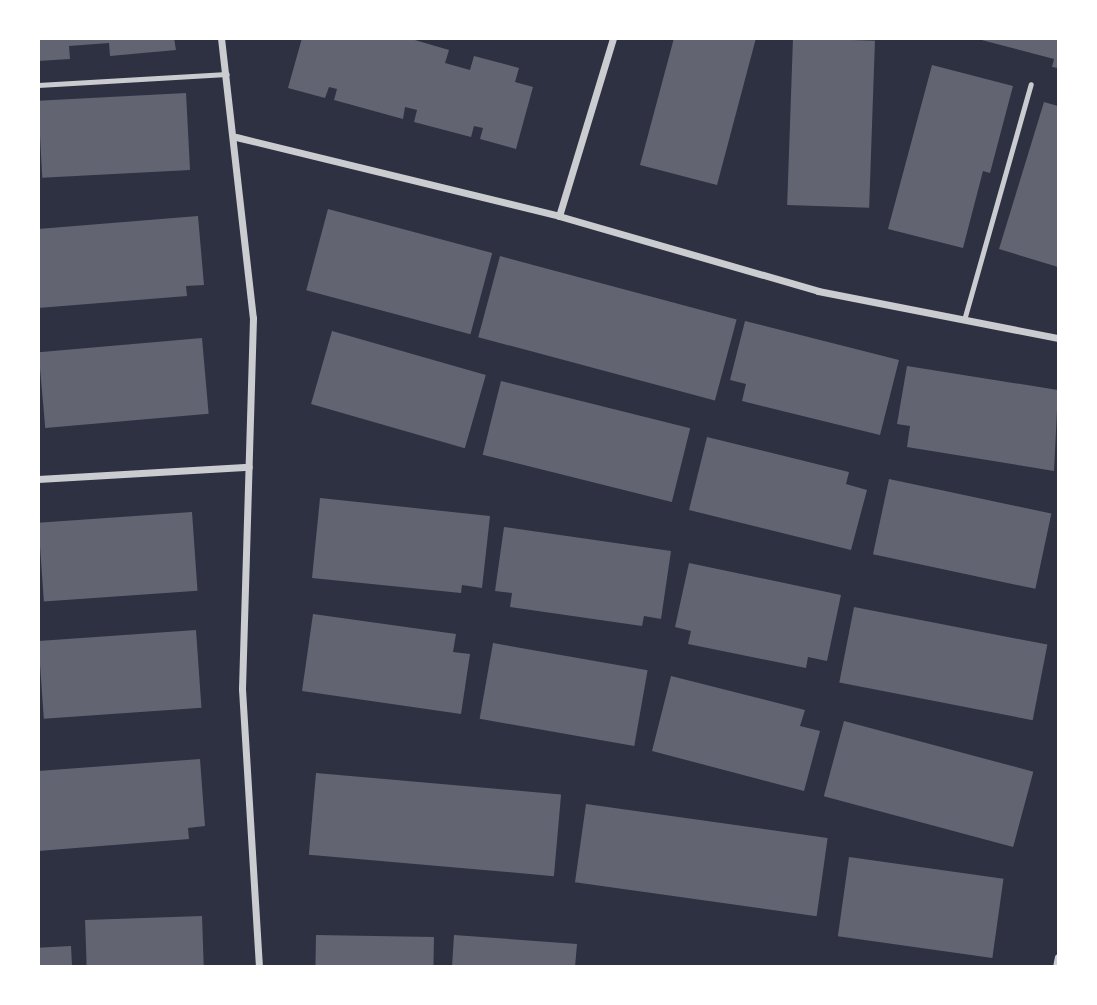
<!DOCTYPE html>
<html>
<head>
<meta charset="utf-8">
<style>
  body { margin:0 }
  #map { position:relative; width:1097px; height:1005px; overflow:hidden; background:#2d3142; font-family:"Public Sans",sans-serif }
  div>[style] { position:absolute }
  .building>* { inset:0; background:#626471; transform-origin:0 0 }
  .service>* { height:5px; margin:-2.5px; padding:0 2.5px; transform-origin:2.5px; border-radius:2.5px; background:#caccd0 }
  .minor>* { height:7px; margin:-3.5px; padding:0 3.5px; transform-origin:3.5px; border-radius:3.5px; background:#caccd0 }
  span { translate:-50% -50%; white-space:nowrap; text-align:center; line-height:1.15; -webkit-text-stroke:5px #fff; paint-order:stroke }
  .frame { position:absolute; inset:0; border:40px solid #fff; pointer-events:none }
</style>
</head>
<body>
<div id="map">
  <div class="building">
    <i style="clip-path:polygon(38px 38px,174px 38px,176px 50px,110px 56px,109px 43px,69px 46px,70px 59px,38px 61px)"></i>
    <i style="clip-path:polygon(302px 38px,408px 38px,449px 50px,445px 63px,470px 70px,474px 56px,519px 68px,515px 82px,533px 87px,516px 149px,480px 139px,483px 128px,474px 126px,471px 137px,414px 122px,417px 110px,405px 107px,403px 119px,334px 100px,337px 89px,329px 87px,325px 98px,288px 88px)"></i>
    <i style="clip-path:polygon(674px 38px,756px 38px,717px 185px,640px 165px)"></i>
    <i style="left:793px;top:38px;width:82px;height:167px;rotate:2deg"></i>
    <i style="clip-path:polygon(974px 38px,1058px 38px,1058px 68px,1052px 67px,1054px 59px)"></i>
    <i style="clip-path:polygon(932px 65px,1013px 86px,990px 173px,983px 171px,963px 248px,888px 229px)"></i>
    <i style="left:186px;top:93px;width:77px;height:148px;rotate:87deg"></i>
    <i style="clip-path:polygon(1044px 102px,1058px 106px,1058px 267px,999px 249px)"></i>
    <i style="left:328px;top:209px;width:170px;height:84px;rotate:15deg"></i>
    <i style="clip-path:polygon(198px 216px,204px 285px,186px 286px,187px 296px,38px 308px,38px 229px)"></i>
    <i style="left:500px;top:256px;width:245px;height:84px;rotate:15deg"></i>
    <i style="clip-path:polygon(745px 321px,899px 360px,880px 435px,742px 401px,746px 384px,730px 380px)"></i>
    <i style="left:332px;top:331px;width:160px;height:76px;rotate:16deg"></i>
    <i style="left:202px;top:338px;width:76px;height:164px;rotate:85deg"></i>
    <i style="clip-path:polygon(907px 366px,1058px 390px,1054px 471px,907px 447px,910px 426px,897px 424px)"></i>
    <i style="left:501px;top:381px;width:195px;height:76px;rotate:14deg"></i>
    <i style="clip-path:polygon(707px 437px,849px 472px,846px 484px,867px 490px,851px 550px,689px 510px)"></i>
    <i style="left:889px;top:479px;width:166px;height:77px;rotate:12deg"></i>
    <i style="clip-path:polygon(320px 498px,490px 516px,482px 588px,462px 585px,461px 593px,312px 578px)"></i>
    <i style="left:192px;top:512px;width:79px;height:154px;rotate:86deg"></i>
    <i style="clip-path:polygon(504px 527px,671px 551px,661px 619px,644px 616px,642px 626px,510px 607px,512px 593px,495px 591px)"></i>
    <i style="clip-path:polygon(689px 563px,841px 595px,827px 661px,808px 657px,806px 668px,688px 644px,691px 631px,675px 627px)"></i>
    <i style="left:854px;top:607px;width:197px;height:77px;rotate:11deg"></i>
    <i style="clip-path:polygon(313px 614px,456px 634px,453px 652px,470px 654px,461px 714px,302px 691px)"></i>
    <i style="left:196px;top:630px;width:78px;height:158px;rotate:86deg"></i>
    <i style="left:493px;top:643px;width:157px;height:77px;rotate:10deg"></i>
    <i style="clip-path:polygon(671px 676px,805px 710px,800px 726px,820px 731px,804px 791px,652px 751px)"></i>
    <i style="left:844px;top:721px;width:196px;height:78px;rotate:15deg"></i>
    <i style="clip-path:polygon(200px 759px,205px 826px,188px 828px,189px 839px,38px 851px,38px 771px)"></i>
    <i style="left:316px;top:773px;width:246px;height:82px;rotate:5deg"></i>
    <i style="left:586px;top:804px;width:244px;height:79px;rotate:8deg"></i>
    <i style="left:849px;top:857px;width:156px;height:80px;rotate:8deg"></i>
    <i style="left:202px;top:916px;width:51px;height:117px;rotate:88deg"></i>
    <i style="left:316px;top:935px;width:118px;height:32px;rotate:1deg"></i>
    <i style="clip-path:polygon(454px 935px,577px 944px,575px 967px,452px 967px)"></i>
    <i style="left:71px;top:946px;width:21px;height:33px;rotate:87deg"></i>
  </div>
  <div class="service">
    <i style="left:38px;top:85px;width:189px;rotate:-3.3deg"></i>
    <i style="left:964px;top:320px;width:245px;rotate:-74.2deg"></i>
  </div>
  <div class="minor">
    <i style="left:221px;top:38px;width:282px;rotate:83.5deg"></i>
    <i style="left:253px;top:318px;width:371px;rotate:91.7deg"></i>
    <i style="left:242px;top:689px;width:279px;rotate:86.5deg"></i>
    <i style="left:236px;top:137px;width:333px;rotate:13.7deg"></i>
    <i style="left:559px;top:216px;width:270px;rotate:16.1deg"></i>
    <i style="left:818px;top:291px;width:245px;rotate:11.1deg"></i>
    <i style="left:559px;top:216px;width:186px;rotate:-73.1deg"></i>
    <i style="left:38px;top:479px;width:211px;rotate:-3.3deg"></i>
    <i style="left:1056px;top:967px;width:10px;rotate:-79deg"></i>
  </div>
  <div class="frame"></div>
</div>
</body>
</html>
